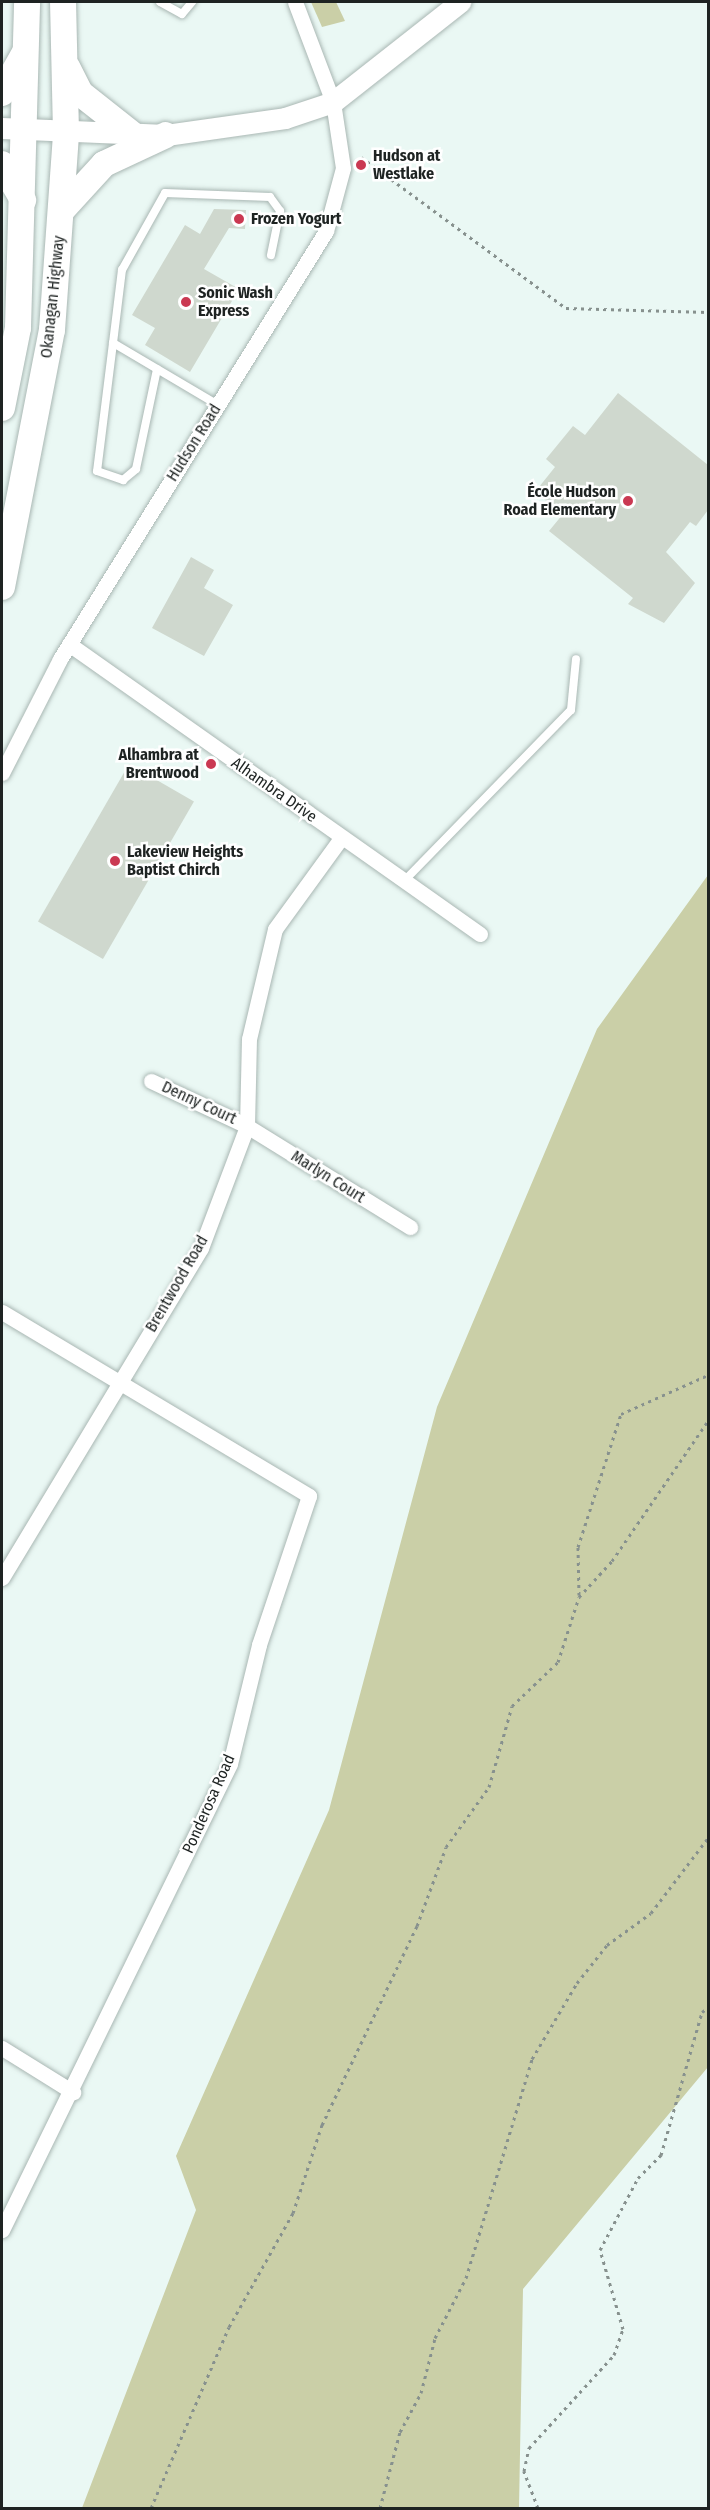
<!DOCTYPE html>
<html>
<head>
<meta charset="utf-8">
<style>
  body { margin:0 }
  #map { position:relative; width:710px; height:2510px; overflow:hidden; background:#eaf8f4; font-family:"Fira Sans Condensed",sans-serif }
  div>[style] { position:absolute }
  .green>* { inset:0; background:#cacfa7 }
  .building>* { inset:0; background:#cfd8ce; transform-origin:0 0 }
  .path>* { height:3px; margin-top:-1.5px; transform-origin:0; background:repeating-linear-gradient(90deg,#87918e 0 3px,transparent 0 7.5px) }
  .roads { filter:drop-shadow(0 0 2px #a9b7b3) drop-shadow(0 0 2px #a9b7b3) }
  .service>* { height:8px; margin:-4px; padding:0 4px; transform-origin:4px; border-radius:4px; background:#fff }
  .minor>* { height:15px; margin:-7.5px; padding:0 7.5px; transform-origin:7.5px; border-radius:7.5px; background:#fff }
  .secondary>* { height:21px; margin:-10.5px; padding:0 10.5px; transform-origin:10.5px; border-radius:10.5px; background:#fff }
  .trunk>* { height:26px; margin:-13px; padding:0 13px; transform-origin:13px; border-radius:13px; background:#fff }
  .dots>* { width:16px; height:16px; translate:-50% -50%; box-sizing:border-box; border:3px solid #fff; border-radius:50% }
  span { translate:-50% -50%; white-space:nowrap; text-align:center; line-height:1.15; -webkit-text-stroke:5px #fff; paint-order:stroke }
  .poi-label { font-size:16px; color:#1e2322; font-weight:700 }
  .left { translate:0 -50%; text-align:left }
  .right { translate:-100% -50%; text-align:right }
  .street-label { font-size:16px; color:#1e2322 }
  .frame { position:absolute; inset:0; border:3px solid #1e2322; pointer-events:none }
</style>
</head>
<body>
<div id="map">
  <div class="green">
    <i style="clip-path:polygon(311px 2px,336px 2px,345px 21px,322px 27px)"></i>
    <i style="clip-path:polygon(708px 875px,708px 2067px,523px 2289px,519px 2508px,82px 2508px,196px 2210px,176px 2156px,329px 1810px,437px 1407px,597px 1029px)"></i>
  </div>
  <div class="building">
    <i style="clip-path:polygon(214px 209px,246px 210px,245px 229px,229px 228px,204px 269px,239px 289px,190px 372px,145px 345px,155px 328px,132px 315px,185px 225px,200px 234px)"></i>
    <i style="clip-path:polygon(618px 393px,708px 465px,708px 510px,696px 526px,690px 522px,666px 552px,695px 583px,664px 623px,628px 604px,633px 598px,549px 531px,563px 514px,535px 492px,555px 467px,546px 459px,573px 426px,585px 435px)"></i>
    <i style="clip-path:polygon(191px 557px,214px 570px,204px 588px,233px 605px,204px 656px,152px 628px)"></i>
    <i style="left:129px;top:764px;width:75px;height:182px;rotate:30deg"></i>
  </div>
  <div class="path">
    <i style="left:361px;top:157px;width:255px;rotate:36.4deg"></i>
    <i style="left:566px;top:308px;width:142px;rotate:1.6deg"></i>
    <i style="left:579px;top:1595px;width:48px;rotate:-91.2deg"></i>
    <i style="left:578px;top:1547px;width:140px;rotate:-72.1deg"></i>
    <i style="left:621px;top:1414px;width:95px;rotate:-24.1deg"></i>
    <i style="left:151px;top:2508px;width:197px;rotate:-66.7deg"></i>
    <i style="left:229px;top:2327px;width:131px;rotate:-60.7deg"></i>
    <i style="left:293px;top:2213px;width:93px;rotate:-71.8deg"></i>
    <i style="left:322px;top:2125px;width:221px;rotate:-64.5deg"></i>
    <i style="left:417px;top:1926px;width:84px;rotate:-69.8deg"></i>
    <i style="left:446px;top:1847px;width:74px;rotate:-54.4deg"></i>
    <i style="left:489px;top:1787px;width:84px;rotate:-74.1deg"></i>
    <i style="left:512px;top:1706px;width:64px;rotate:-43.7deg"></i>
    <i style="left:558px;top:1662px;width:68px;rotate:-72.1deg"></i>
    <i style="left:579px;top:1597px;width:49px;rotate:-47.5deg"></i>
    <i style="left:612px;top:1561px;width:170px;rotate:-55.6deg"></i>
    <i style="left:380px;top:2508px;width:79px;rotate:-75.3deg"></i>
    <i style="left:400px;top:2432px;width:44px;rotate:-61.7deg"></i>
    <i style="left:421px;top:2393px;width:57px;rotate:-75.7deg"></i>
    <i style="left:435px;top:2338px;width:68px;rotate:-62.7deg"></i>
    <i style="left:466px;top:2278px;width:229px;rotate:-73.2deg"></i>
    <i style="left:532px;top:2059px;width:88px;rotate:-59.4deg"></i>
    <i style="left:577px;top:1983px;width:48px;rotate:-51.7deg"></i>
    <i style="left:607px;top:1945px;width:54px;rotate:-36deg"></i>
    <i style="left:651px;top:1913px;width:94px;rotate:-52.8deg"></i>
    <i style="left:538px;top:2508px;width:40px;rotate:-111deg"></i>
    <i style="left:524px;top:2471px;width:24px;rotate:-78deg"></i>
    <i style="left:529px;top:2448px;width:126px;rotate:-47.6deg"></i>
    <i style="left:614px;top:2355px;width:28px;rotate:-71deg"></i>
    <i style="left:623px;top:2329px;width:82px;rotate:-106.2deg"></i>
    <i style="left:600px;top:2250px;width:81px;rotate:-62.2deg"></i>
    <i style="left:638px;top:2178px;width:33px;rotate:-45deg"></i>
    <i style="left:661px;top:2155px;width:149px;rotate:-74deg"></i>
    <i style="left:702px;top:2012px;width:7px;rotate:-34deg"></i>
  </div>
  <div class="roads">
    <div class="service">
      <i style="left:160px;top:2px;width:25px;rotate:29deg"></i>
      <i style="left:182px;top:14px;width:16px;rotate:-50deg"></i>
      <i style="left:113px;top:343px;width:129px;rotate:97.1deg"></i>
      <i style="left:97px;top:471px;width:28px;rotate:19deg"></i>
      <i style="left:123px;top:480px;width:17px;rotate:-40deg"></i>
      <i style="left:136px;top:469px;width:102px;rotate:-78.1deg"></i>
      <i style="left:218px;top:405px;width:122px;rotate:-149.4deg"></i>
      <i style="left:113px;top:343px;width:74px;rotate:-83deg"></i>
      <i style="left:122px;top:270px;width:88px;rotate:-60.8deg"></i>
      <i style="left:165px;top:193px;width:105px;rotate:2.2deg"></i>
      <i style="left:270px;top:197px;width:17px;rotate:54deg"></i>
      <i style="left:280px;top:211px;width:45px;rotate:101.6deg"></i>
      <i style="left:406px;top:879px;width:236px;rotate:-45.7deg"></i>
      <i style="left:571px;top:710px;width:51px;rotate:-84.4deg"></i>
    </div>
    <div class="minor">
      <i style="left:69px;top:644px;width:503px;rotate:35.21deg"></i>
      <i style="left:2px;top:773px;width:128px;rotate:-63deg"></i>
      <i style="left:60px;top:659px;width:504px;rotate:-58.14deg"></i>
      <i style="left:326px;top:231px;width:65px;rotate:-74.9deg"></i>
      <i style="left:343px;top:168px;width:67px;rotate:-98.6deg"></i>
      <i style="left:333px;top:102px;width:107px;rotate:-110.8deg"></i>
      <i style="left:151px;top:1081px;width:106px;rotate:25.1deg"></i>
      <i style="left:247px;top:1126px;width:192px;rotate:31.8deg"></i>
      <i style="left:2px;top:1312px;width:358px;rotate:30.9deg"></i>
      <i style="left:309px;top:1496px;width:157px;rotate:108.6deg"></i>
      <i style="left:259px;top:1645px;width:122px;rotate:103.7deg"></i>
      <i style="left:230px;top:1764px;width:519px;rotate:116.07deg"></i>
      <i style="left:2px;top:1578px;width:385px;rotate:-58.9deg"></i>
      <i style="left:201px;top:1248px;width:130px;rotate:-69.3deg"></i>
      <i style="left:247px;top:1126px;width:87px;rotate:-88.7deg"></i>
      <i style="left:249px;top:1039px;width:113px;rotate:-76.7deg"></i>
      <i style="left:275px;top:929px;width:112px;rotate:-54deg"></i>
      <i style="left:2px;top:2048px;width:84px;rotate:31.8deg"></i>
    </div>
    <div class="secondary">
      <i style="left:2px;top:128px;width:164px;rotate:2.4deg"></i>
      <i style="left:166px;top:135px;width:120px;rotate:-8.1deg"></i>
      <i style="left:285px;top:118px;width:51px;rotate:-18.4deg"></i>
      <i style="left:333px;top:102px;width:162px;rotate:-38.2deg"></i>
    </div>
    <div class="trunk">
      <i style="left:67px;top:67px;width:29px;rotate:63deg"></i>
      <i style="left:80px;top:93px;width:66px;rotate:38.3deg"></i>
      <i style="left:2px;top:93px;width:47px;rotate:-60.7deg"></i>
      <i style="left:2px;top:164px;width:42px;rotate:59.7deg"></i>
      <i style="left:62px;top:210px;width:62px;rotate:-47.6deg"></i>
      <i style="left:104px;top:164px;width:68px;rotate:-25.1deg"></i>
      <i style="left:2px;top:408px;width:82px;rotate:-78.7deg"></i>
      <i style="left:18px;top:328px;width:326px;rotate:-88.4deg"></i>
      <i style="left:2px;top:587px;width:262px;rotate:-79deg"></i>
      <i style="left:52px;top:330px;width:197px;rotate:-85.9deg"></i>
      <i style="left:66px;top:133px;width:131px;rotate:-91.3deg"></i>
    </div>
  </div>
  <div class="dots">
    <i style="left:361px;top:165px;background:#ca3952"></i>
    <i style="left:239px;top:219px;background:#ca3952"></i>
    <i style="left:186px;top:302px;background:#ca3952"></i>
    <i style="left:628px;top:501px;background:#ca3952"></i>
    <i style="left:211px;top:764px;background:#ca3952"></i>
    <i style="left:115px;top:861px;background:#ca3952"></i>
  </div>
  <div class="poi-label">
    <span class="left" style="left:373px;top:165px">Hudson at<br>Westlake</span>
    <span class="left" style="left:251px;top:219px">Frozen Yogurt</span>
    <span class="left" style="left:198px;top:302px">Sonic Wash<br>Express</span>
    <span class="right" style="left:616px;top:501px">École Hudson<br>Road Elementary</span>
    <span class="right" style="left:199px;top:764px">Alhambra at<br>Brentwood</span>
    <span class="left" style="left:127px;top:861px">Lakeview Heights<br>Baptist Chirch</span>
  </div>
  <div class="street-label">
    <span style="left:53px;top:297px;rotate:-84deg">Okanagan Highway</span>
    <span style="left:194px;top:443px;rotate:-58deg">Hudson Road</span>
    <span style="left:274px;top:790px;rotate:35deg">Alhambra Drive</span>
    <span style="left:199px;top:1103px;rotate:25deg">Denny Court</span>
    <span style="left:328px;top:1177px;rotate:32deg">Marlyn Court</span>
    <span style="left:177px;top:1284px;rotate:-60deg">Brentwood Road</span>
    <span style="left:209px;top:1804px;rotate:-66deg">Ponderosa Road</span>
  </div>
  <div class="frame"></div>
</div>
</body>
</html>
